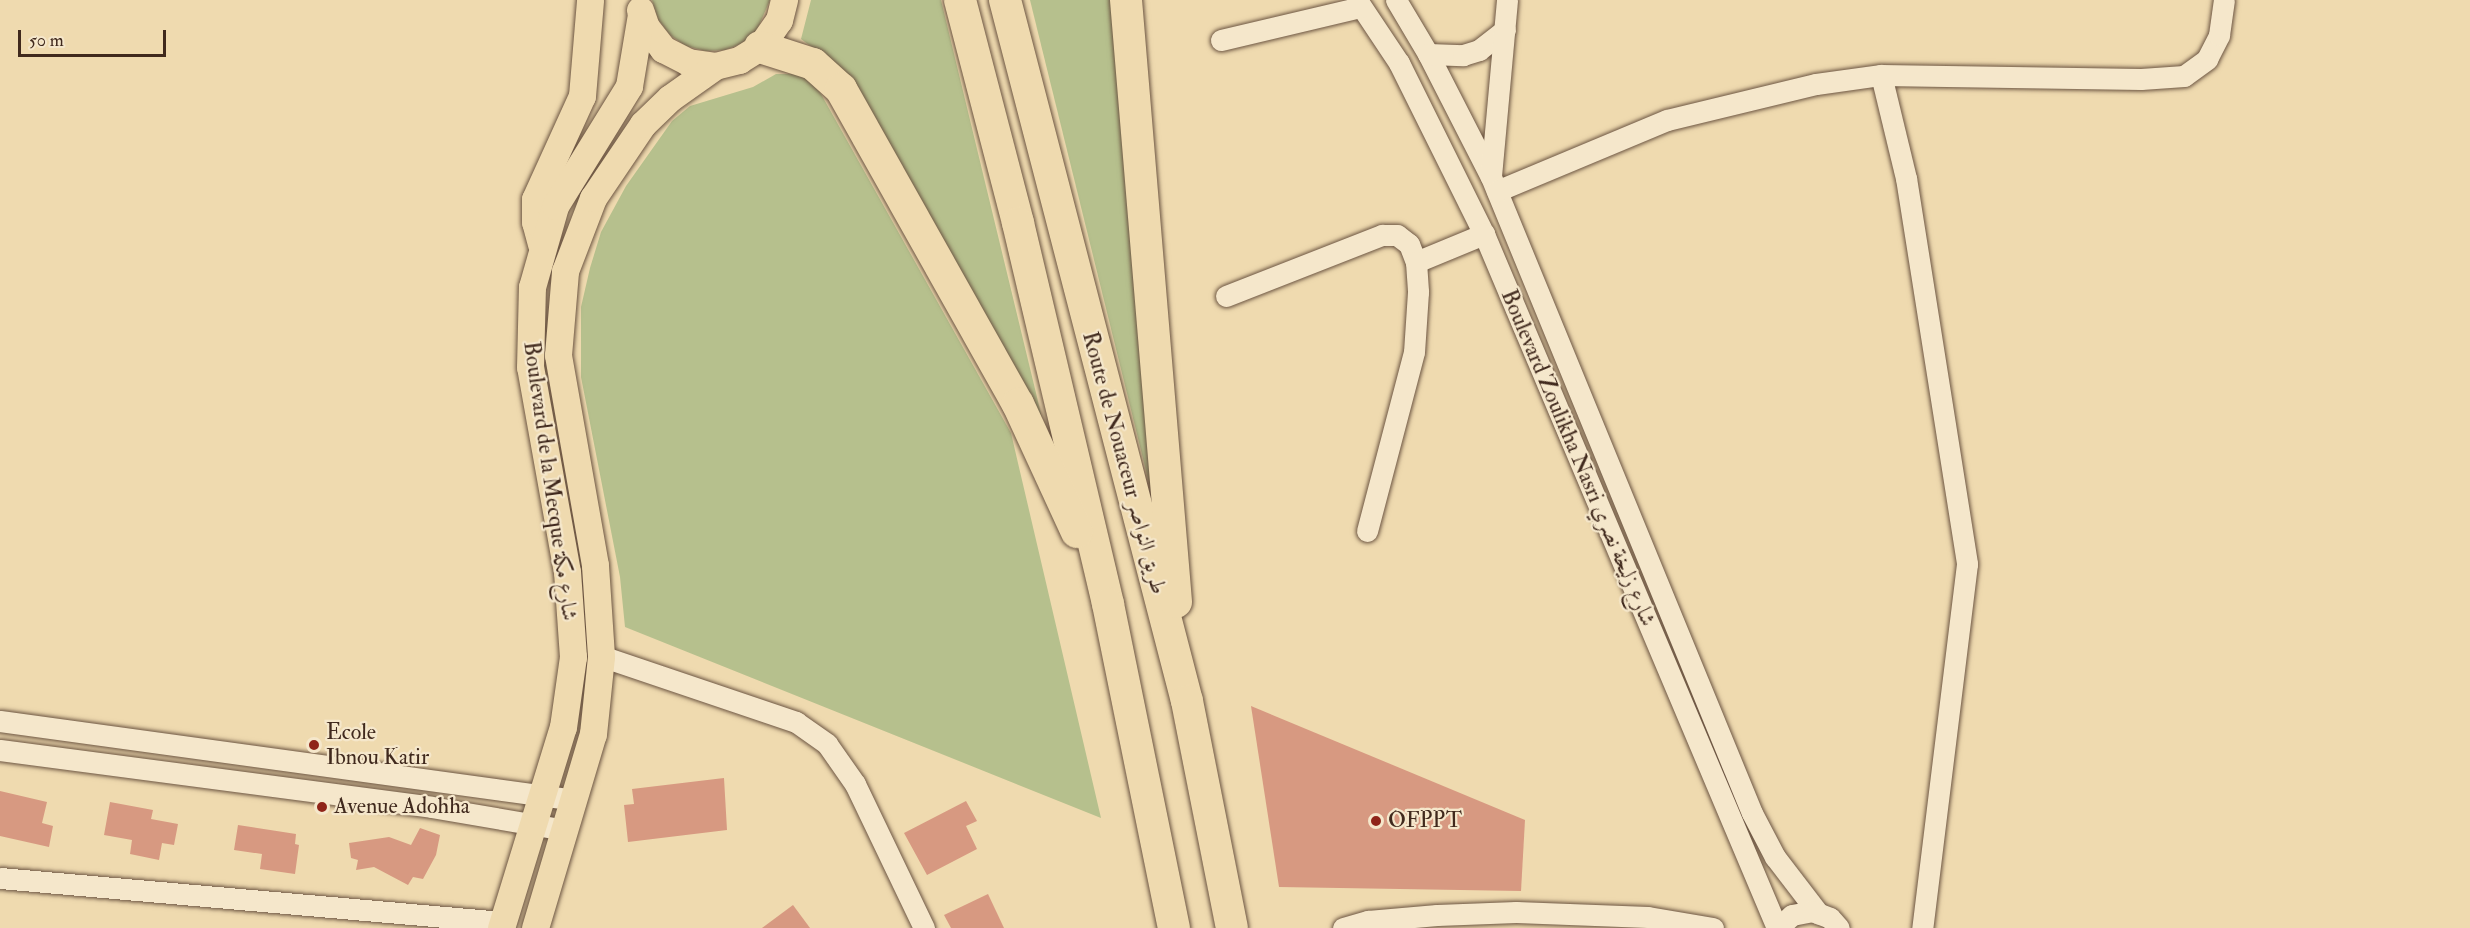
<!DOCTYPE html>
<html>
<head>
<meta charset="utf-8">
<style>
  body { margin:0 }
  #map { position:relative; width:2470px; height:928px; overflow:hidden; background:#efdaaf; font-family:"IM FELL Double Pica",Amiri,serif }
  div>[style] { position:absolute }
  .green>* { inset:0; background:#b6c08d }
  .building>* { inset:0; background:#d79981 }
  .roads { filter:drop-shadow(0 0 2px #6c5542) drop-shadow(0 0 2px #6c5542) }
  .minor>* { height:21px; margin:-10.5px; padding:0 10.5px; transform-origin:10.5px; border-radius:10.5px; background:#f5e7cb }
  .major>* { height:27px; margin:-13.5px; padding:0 13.5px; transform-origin:13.5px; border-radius:13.5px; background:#efdaaf }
  .highway>* { height:32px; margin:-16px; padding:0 16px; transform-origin:16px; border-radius:16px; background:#efdaaf }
  .dots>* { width:16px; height:16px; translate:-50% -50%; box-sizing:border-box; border:3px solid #f5e7cb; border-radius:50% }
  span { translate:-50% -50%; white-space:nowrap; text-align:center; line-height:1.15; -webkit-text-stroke:4.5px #f5e7cb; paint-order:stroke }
  .street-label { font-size:22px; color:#40291d }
  .poi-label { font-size:22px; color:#40291d }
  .left { translate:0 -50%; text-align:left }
  .scale { position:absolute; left:18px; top:30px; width:148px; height:27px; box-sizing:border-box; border:3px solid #40291d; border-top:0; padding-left:8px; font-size:18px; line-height:21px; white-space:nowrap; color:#40291d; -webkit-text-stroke:4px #f5e7cb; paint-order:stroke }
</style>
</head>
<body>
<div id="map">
  <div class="green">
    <i style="clip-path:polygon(652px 0,770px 0,757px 30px,743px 43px,725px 50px,706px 51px,686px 46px,670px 35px,658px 19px)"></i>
    <i style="clip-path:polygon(811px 0,941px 0,1043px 422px,840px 68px,801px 39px)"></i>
    <i style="clip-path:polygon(1030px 0,1112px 0,1153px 499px)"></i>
    <i style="clip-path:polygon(776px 74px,796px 74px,811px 80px,821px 94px,1011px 433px,1101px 818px,625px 627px,620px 577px,581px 377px,581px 307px,590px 268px,601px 232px,626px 186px,672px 121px,690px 106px,753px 87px)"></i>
  </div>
  <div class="building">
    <i style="clip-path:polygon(1251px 706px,1525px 820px,1521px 891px,1279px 887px)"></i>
    <i style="clip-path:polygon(724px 778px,727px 830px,628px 842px,624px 805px,634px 804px,632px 789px)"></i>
    <i style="clip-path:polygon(0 791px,47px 802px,42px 823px,53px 826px,49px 847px,0 836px)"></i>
    <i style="clip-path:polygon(966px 801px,977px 821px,966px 826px,977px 849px,927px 875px,904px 833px)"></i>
    <i style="clip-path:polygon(110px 802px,153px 810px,151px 819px,178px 824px,174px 845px,162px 843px,159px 860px,130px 854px,132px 840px,104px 835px)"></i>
    <i style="clip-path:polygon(238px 825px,296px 834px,295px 844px,299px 845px,295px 874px,260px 869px,262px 854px,234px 850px)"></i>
    <i style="clip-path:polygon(420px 828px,440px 835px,436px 855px,423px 879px,413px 877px,408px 885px,374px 867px,356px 870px,358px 860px,351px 858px,349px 843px,389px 837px,411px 845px)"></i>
    <i style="clip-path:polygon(988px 894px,1004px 928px,951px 928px,944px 915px)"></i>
    <i style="clip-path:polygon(793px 905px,810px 928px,762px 928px)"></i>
  </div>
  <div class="roads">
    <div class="minor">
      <i style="left:1357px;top:0;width:76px;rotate:56.3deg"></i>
      <i style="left:1399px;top:63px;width:191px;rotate:63.6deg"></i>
      <i style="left:1484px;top:234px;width:753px;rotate:67.11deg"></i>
      <i style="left:1396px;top:0;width:63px;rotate:59.3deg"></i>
      <i style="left:1428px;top:54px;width:138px;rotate:62.9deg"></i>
      <i style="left:1491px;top:177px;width:687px;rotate:67.69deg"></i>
      <i style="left:1752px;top:813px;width:50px;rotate:62.4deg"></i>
      <i style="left:1775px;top:857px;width:71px;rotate:52.5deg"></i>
      <i style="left:1221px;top:40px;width:144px;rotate:-13.3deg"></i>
      <i style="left:1428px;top:54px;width:35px;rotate:2deg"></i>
      <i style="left:1463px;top:55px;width:17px;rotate:-17deg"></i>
      <i style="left:1479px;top:50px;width:33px;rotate:-38deg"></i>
      <i style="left:1881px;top:75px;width:106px;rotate:76.4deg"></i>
      <i style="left:1906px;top:178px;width:391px;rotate:81deg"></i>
      <i style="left:1967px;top:564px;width:367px;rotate:97deg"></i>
      <i style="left:1491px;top:176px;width:177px;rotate:-84.8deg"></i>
      <i style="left:1497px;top:191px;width:184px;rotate:-22.7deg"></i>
      <i style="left:1667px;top:120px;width:153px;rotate:-13.6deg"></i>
      <i style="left:1816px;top:84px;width:66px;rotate:-7.9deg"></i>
      <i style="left:1881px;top:75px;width:260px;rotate:0.9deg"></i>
      <i style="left:2141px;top:79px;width:43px;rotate:-4deg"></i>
      <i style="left:2184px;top:76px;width:29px;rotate:-36deg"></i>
      <i style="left:2207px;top:59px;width:27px;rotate:-63deg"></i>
      <i style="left:2219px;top:35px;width:35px;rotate:-82deg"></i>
      <i style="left:1416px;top:262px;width:74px;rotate:-22.4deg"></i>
      <i style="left:1226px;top:296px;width:168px;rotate:-21.4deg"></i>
      <i style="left:1382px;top:235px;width:15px"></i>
      <i style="left:1397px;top:235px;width:15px;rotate:37deg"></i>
      <i style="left:1409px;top:244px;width:19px;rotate:69deg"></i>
      <i style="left:1416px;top:262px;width:30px;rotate:86deg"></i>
      <i style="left:1418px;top:292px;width:60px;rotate:93.8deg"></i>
      <i style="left:1414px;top:352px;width:185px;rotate:104.7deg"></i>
      <i style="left:601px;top:656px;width:206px;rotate:18.7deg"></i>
      <i style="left:796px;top:722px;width:38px;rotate:35deg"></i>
      <i style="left:827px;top:744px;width:49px;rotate:55deg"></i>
      <i style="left:855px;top:784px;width:160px;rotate:64.4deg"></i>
      <i style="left:0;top:721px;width:580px;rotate:7.82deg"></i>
      <i style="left:0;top:750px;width:435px;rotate:7.5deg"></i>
      <i style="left:431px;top:807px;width:137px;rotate:9.7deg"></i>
      <i style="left:0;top:878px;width:504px;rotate:5.01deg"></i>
      <i style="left:1343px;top:928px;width:26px;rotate:-16deg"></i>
      <i style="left:1368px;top:921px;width:69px;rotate:-5deg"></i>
      <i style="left:1437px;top:915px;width:79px;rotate:-2.2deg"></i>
      <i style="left:1516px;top:912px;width:132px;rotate:2.2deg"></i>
      <i style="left:1648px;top:917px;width:66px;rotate:9.6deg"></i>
      <i style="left:1778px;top:928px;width:19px;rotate:-43deg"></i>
      <i style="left:1792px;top:915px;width:20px;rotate:-11deg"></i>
      <i style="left:1812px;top:911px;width:19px;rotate:21deg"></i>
      <i style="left:1830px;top:918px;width:13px;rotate:48deg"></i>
    </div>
    <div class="major">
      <i style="left:640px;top:10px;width:18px;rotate:71deg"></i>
      <i style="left:646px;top:27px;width:28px;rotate:52deg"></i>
      <i style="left:663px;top:49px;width:28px;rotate:27deg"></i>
      <i style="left:688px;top:62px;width:27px;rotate:8deg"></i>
      <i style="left:715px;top:66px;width:25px;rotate:-14deg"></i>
      <i style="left:739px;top:60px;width:25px;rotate:-32deg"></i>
      <i style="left:760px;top:47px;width:33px;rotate:-55deg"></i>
      <i style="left:779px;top:20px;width:21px;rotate:-76deg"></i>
      <i style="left:541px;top:244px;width:23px;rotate:-105deg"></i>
      <i style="left:535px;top:222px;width:23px;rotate:-90deg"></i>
      <i style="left:535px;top:199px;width:113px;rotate:-65.5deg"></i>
      <i style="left:582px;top:96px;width:96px;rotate:-85.2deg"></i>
      <i style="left:501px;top:928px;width:210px;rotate:-72.9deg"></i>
      <i style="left:563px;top:727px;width:71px;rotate:-81.9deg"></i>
      <i style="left:573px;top:657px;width:85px;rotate:-94deg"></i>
      <i style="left:567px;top:572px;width:208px;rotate:-100.2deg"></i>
      <i style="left:530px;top:367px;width:80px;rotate:-88.6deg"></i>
      <i style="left:532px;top:287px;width:84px;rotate:-74.1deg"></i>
      <i style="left:555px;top:206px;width:141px;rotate:-58.3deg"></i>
      <i style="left:629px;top:86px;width:73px;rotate:-80.5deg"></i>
      <i style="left:535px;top:928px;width:202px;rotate:-73.4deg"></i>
      <i style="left:593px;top:734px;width:78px;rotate:-84.1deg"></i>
      <i style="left:601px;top:656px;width:91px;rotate:-93.8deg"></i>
      <i style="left:595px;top:565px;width:213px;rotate:-100deg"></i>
      <i style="left:558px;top:355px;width:84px;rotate:-85.2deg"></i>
      <i style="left:565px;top:271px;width:78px;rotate:-69deg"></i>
      <i style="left:593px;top:198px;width:89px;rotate:-56deg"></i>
      <i style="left:643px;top:124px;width:37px;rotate:-44deg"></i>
      <i style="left:670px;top:98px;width:55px;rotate:-35.4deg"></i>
    </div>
    <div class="highway">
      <i style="left:960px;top:0;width:230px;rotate:75.4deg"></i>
      <i style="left:1018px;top:223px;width:391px;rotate:76.7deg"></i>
      <i style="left:1108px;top:604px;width:331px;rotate:78.5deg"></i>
      <i style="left:1005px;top:0;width:724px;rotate:75.45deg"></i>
      <i style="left:1187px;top:701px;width:231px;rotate:78.8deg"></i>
      <i style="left:1126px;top:0;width:604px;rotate:85.25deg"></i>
      <i style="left:760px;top:47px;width:56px;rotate:17.8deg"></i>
      <i style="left:813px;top:64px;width:38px;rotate:42deg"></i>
      <i style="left:841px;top:89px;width:361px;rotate:60.7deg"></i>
      <i style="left:1018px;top:404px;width:141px;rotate:65.3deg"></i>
    </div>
  </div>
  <div class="dots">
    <i style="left:314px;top:745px;background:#8f2418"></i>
    <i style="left:322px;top:807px;background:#8f2418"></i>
    <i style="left:1376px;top:821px;background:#8f2418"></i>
  </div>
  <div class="street-label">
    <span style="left:1578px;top:458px;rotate:67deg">Boulevard Zoulikha Nasri شارع زليخة نصري</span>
    <span style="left:1124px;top:463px;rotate:75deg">Route de Nouaceur طريق النواصر</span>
    <span style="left:550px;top:481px;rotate:82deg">Boulevard de la Mecque شارع مكة</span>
  </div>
  <div class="poi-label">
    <span class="left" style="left:326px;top:745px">Ecole<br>Ibnou Katir</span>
    <span class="left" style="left:334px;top:807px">Avenue Adohha</span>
    <span class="left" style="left:1388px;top:821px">OFPPT</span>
  </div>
  <div class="scale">50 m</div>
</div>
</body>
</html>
